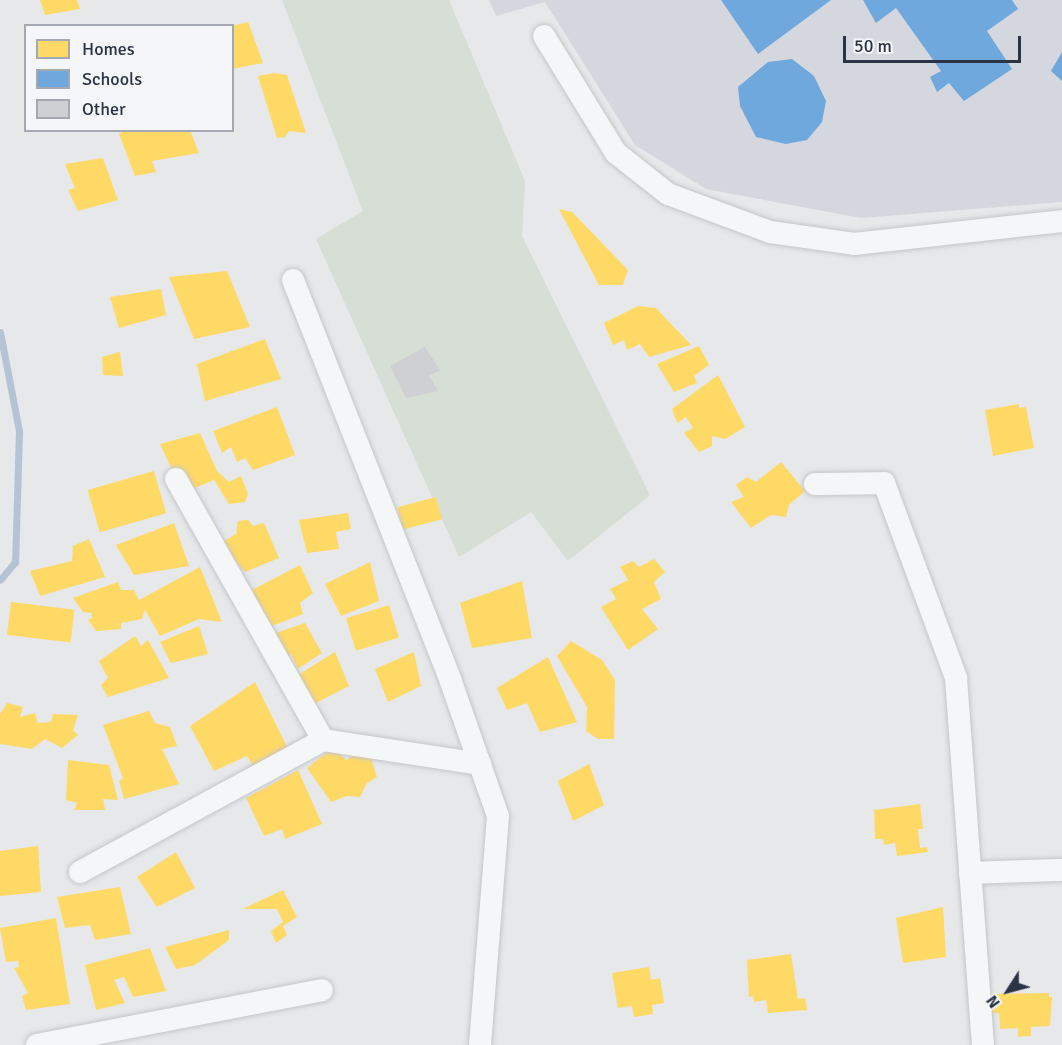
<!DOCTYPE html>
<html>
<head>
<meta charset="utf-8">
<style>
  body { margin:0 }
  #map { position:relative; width:1062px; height:1045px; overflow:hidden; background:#e6e8ea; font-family:Signika,sans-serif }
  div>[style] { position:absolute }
  .built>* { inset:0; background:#d4d7dd }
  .green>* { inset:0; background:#d6ded6 }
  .homes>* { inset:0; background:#ffd966; transform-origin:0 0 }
  .schools>* { inset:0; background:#6fa8dc }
  .stream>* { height:7px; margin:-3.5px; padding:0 3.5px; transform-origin:3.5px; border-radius:3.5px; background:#b4c4d5 }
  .building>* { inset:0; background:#ced0d3 }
  .roads { filter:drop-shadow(0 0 2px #c4c6c8) drop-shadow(0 0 2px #c4c6c8) }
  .minor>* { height:22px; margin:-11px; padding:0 11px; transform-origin:11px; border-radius:11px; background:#f5f6f7 }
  span { translate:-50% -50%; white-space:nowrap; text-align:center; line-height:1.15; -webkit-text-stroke:6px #f4f6f9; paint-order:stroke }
  .legend { position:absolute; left:24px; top:24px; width:210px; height:108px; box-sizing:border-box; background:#f4f6f9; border:2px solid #a4a8b1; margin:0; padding:8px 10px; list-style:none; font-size:18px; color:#2b3445 }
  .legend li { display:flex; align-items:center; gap:12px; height:30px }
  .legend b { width:30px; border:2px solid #a4a8b1 }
  .north { position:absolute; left:978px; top:961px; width:60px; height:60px; -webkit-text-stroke:4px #f4f6f9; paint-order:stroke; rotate:234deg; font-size:16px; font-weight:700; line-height:24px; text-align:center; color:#2b3445 }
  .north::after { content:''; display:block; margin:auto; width:21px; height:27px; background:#2b3445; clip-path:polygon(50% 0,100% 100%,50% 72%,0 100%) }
  .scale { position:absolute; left:843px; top:36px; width:178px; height:27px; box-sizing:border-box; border:3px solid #2b3445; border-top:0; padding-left:8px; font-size:18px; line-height:21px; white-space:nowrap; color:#2b3445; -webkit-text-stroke:4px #f4f6f9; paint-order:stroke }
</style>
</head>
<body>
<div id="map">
  <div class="built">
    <i style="clip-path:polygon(489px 0,1062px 0,1062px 202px,861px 218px,706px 189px,635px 145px,545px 2px,496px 16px)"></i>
  </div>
  <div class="green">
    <i style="clip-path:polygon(282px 0,449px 0,525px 181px,522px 236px,650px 495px,568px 561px,531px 512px,459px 557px,316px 239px,363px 211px)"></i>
  </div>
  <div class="homes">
    <i style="clip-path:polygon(40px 0,77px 0,80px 9px,45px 15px)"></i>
    <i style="clip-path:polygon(248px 22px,263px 63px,232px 69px,232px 26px)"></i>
    <i style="clip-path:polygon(274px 73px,287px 75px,306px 133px,289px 131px,285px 137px,277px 138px,258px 76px)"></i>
    <i style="clip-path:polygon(126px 130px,190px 130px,199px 153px,152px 161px,156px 172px,135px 176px,119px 134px)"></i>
    <i style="clip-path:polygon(103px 158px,118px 200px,78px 211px,68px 190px,75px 188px,65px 164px)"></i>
    <i style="clip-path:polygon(559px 209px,572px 212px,628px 270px,623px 285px,599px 285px)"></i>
    <i style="clip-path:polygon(227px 271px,250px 327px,194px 339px,169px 277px)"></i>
    <i style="clip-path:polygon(161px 289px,166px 315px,119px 328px,110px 297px)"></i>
    <i style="clip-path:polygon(638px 306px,656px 308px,691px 345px,649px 357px,640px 344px,627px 350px,624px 340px,613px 345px,604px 323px)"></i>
    <i style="clip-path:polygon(265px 339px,281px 379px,205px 401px,197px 364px)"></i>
    <i style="clip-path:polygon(699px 346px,709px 365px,694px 376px,697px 383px,674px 392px,657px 364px)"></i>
    <i style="clip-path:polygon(120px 352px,123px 376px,103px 375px,102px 357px)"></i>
    <i style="clip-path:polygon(718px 375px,745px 427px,725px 439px,712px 436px,712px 446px,699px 452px,684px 433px,693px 428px,686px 417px,677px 423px,672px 409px)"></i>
    <i style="clip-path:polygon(1019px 404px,1019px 408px,1026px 407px,1034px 448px,993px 456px,985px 410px)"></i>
    <i style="clip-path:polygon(277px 407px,295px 455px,253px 470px,245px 458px,237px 462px,231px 447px,222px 453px,213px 431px)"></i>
    <i style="clip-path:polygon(200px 433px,217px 471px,229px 482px,241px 476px,248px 494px,245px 502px,229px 504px,214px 480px,183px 493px,160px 444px)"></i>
    <i style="clip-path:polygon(781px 462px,805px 491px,789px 505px,786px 517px,771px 515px,751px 528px,731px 502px,744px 497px,736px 485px,747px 477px,756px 482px)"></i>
    <i style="left:154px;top:471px;width:44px;height:69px;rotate:74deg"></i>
    <i style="left:436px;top:497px;width:23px;height:40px;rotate:75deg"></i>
    <i style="clip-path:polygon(348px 513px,351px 529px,336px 532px,339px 549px,307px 553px,299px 520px)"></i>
    <i style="clip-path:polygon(248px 520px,253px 526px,264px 523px,279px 558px,245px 572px,219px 544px,236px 534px,238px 521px)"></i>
    <i style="clip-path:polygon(174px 523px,189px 566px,134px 575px,116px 545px)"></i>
    <i style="clip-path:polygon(89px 539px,105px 577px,40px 596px,30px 571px,72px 561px,73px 546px)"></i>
    <i style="clip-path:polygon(654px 559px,665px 572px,654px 582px,661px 599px,642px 609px,658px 629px,628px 650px,601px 607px,616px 599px,610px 589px,628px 580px,620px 567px,633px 561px,639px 567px)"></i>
    <i style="clip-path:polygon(370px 562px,379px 601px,341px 616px,325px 584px)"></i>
    <i style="clip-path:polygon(300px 565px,313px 593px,300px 603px,303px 614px,269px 627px,252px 590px)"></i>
    <i style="clip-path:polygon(200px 567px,222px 622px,199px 619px,160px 636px,145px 610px,142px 619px,121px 623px,121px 629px,96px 631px,88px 620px,92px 618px,91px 613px,83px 612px,73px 598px,118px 582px,121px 590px,134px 590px,139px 600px)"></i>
    <i style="clip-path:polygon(522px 581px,532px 638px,472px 648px,460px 603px)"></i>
    <i style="left:11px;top:602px;width:64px;height:33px;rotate:7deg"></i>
    <i style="left:389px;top:605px;width:34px;height:45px;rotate:73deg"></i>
    <i style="clip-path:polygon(305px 623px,322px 653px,298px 669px,291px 654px,283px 658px,270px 635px)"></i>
    <i style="clip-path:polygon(199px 626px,208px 654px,171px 663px,160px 642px)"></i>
    <i style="clip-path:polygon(135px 636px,141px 646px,148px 640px,169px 678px,108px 697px,101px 685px,108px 678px,99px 661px)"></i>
    <i style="clip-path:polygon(571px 641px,602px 660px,615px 680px,614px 739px,598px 739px,586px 731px,587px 707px,557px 656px)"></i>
    <i style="clip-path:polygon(335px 652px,349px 686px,314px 704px,298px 675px)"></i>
    <i style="clip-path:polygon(414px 652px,421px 686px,388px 702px,375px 669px)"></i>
    <i style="clip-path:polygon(548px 657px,577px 722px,540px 732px,527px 703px,507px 710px,497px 688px)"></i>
    <i style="clip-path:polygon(255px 682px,292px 757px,256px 770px,247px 756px,214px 771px,190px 726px)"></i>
    <i style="clip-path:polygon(7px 703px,23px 707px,20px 717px,35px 713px,38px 723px,51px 722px,53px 714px,78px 715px,73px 730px,78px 735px,62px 748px,45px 739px,32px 749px,0 744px,0 714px)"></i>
    <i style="clip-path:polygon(149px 711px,155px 723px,170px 727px,177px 746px,162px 749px,179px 784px,124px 799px,119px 781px,123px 778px,103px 725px)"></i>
    <i style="clip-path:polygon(334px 747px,346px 760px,367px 747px,377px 777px,367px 783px,360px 797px,347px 796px,331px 802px,307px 768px)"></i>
    <i style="clip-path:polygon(68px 760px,109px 765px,118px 800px,103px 799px,105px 810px,74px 810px,77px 803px,66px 800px)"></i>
    <i style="clip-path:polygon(589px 764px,604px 805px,573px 821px,558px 781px)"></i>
    <i style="clip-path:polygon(298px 770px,322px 824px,285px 839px,282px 829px,264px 836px,246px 798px)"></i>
    <i style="clip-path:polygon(920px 804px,923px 829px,918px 829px,920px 848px,927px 847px,928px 852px,897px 856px,895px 843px,884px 845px,883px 839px,875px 839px,874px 810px)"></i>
    <i style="clip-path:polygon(38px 846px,41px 892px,0 896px,0 851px)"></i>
    <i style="clip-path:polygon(176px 852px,195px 888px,157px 907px,137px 877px)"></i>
    <i style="clip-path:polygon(120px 887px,131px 934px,95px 940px,90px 925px,65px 928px,57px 897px)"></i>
    <i style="clip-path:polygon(283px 890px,297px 917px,283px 926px,287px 935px,276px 943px,271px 931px,283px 922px,277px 909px,243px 909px)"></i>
    <i style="clip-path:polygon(943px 907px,946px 957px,903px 963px,896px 918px)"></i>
    <i style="clip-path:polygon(56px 918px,70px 1004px,26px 1010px,22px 996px,28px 993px,14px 968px,19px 967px,18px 961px,6px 962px,0 928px)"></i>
    <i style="clip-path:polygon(229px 930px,229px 940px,195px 965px,176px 969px,165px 947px)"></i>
    <i style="clip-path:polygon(150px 948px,166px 991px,133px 997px,124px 977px,114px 980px,125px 1003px,96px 1010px,85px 965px)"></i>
    <i style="clip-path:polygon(791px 954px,798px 999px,805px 998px,807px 1010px,768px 1013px,766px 1000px,754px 1002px,753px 996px,749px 997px,747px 960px)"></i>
    <i style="clip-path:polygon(649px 967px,651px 980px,660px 978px,664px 1003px,652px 1005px,653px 1014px,634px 1017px,632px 1006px,618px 1008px,612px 973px)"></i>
    <i style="clip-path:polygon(1049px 993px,1049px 997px,1052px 997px,1050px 1026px,1031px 1027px,1031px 1036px,1018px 1037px,1018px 1028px,1000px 1029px,999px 1013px,992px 1013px,992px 994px)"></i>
  </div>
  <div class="schools">
    <i style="clip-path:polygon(721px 0,831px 0,758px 54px)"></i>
    <i style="clip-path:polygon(863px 0,1012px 0,1018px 9px,987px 31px,1012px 69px,964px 101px,949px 83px,937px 92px,930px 77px,941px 71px,896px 8px,876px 23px)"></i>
    <i style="clip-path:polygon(1062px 52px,1062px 81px,1051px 71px)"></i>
    <i style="clip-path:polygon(792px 59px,814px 76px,826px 101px,822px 122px,807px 140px,786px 144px,756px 137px,740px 106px,738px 87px,768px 62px)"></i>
  </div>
  <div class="stream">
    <i style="left:0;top:332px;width:101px;rotate:79.1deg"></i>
    <i style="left:19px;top:431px;width:131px;rotate:91.7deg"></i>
    <i style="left:15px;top:562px;width:23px;rotate:130deg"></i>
  </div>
  <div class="building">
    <i style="clip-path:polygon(425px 347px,440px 370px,429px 376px,438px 391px,406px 398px,390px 366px)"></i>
  </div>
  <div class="roads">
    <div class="minor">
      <i style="left:544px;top:36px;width:137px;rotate:58.4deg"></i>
      <i style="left:616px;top:153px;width:66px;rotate:38.3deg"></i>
      <i style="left:668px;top:194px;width:109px;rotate:20.4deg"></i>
      <i style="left:770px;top:232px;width:85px;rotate:8.1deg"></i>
      <i style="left:854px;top:244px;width:209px;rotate:-6.3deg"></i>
      <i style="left:293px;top:280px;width:429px;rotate:68.5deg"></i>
      <i style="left:450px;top:679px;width:145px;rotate:70.7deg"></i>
      <i style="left:498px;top:816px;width:230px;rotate:94.5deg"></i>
      <i style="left:176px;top:479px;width:300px;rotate:60.6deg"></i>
      <i style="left:815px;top:484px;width:69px;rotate:-0.8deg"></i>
      <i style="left:884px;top:483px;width:208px;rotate:69.7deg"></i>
      <i style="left:956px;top:678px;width:368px;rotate:85.8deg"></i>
      <i style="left:80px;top:872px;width:277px;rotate:-28.5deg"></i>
      <i style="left:323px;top:740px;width:159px;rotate:8.7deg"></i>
      <i style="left:970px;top:873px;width:92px;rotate:-1.9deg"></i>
      <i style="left:37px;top:1045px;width:290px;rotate:-10.9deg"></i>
    </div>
  </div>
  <ul class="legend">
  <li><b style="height:16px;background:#ffd966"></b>Homes</li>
  <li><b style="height:16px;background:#6fa8dc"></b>Schools</li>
  <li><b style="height:16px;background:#ced0d3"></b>Other</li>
  </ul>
  <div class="north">N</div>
  <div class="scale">50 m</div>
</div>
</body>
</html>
